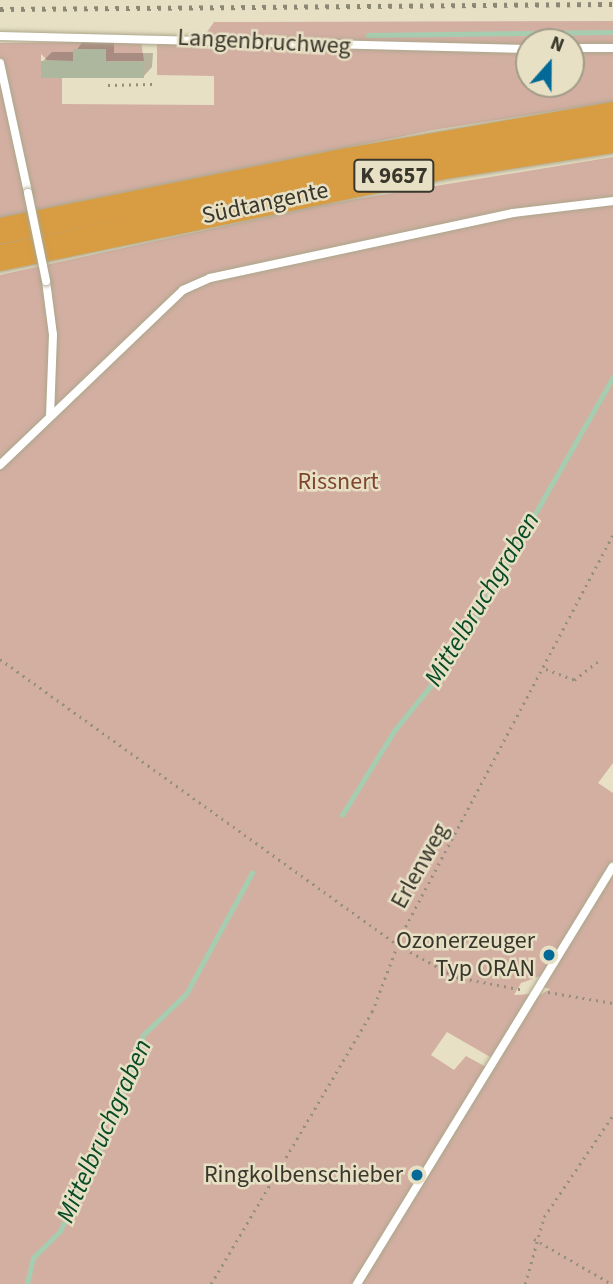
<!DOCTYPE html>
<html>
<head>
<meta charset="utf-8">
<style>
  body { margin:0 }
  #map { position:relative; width:613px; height:1284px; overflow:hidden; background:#e7e0c5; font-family:"Source Sans 3",sans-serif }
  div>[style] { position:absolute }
  .green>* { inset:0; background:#d3afa2 }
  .shadow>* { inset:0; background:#0003 }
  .stream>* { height:4.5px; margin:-2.25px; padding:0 2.25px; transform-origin:2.25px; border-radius:2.25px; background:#a6cdb0 }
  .building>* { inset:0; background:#adb79e }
  .path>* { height:2.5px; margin-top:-1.25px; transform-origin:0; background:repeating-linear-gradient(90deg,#95907d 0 2px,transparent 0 7px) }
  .roads { filter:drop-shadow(0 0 2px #aca68c) drop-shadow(0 0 2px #aca68c) }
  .service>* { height:8px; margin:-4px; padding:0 4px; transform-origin:4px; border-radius:4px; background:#fff }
  .trunk>* { height:26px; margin:-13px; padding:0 13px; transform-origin:13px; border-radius:13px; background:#d89c42 }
  .rail>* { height:4.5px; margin-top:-2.25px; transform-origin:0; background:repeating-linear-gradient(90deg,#8d8876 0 3.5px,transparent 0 10.5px) }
  .bridges { filter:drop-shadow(0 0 2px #aca68c) drop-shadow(0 0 2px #aca68c) }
  .service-bridge>* { height:8px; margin:-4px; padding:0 4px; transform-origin:4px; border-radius:4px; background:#fff }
  .dots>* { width:19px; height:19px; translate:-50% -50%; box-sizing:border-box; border:4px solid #e7e0c5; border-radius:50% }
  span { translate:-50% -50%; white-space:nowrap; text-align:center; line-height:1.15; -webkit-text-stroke:5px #e7e0c5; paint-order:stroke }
  .shield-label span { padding:2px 5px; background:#e7e0c5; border:2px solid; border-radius:5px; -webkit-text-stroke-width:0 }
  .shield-label { font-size:23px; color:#39362c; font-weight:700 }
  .street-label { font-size:24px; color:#39362c }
  .park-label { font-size:24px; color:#80442f }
  .poi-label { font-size:24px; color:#39362c }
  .right { translate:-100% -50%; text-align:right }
  .water-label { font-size:26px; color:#094b26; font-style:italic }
  .north { position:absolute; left:515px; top:28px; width:70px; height:70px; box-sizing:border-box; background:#e7e0c5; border:2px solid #a19c88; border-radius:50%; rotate:21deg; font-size:19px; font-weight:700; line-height:28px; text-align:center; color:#39362c }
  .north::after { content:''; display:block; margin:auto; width:24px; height:32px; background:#036997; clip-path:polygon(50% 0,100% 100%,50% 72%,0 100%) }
</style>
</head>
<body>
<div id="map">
  <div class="green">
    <i style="clip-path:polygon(evenodd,613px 21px,613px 102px,433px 130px,0 218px,0 43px,141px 41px,144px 61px,106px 61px,106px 50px,73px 49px,73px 61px,47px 60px,41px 54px,41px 78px,62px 78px,62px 104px,214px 105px,214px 76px,157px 75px,157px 40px,200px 42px,214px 22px,613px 21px,529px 42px,571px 42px,571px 84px,529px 84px,529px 42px)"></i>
    <i style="clip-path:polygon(613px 157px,613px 763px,598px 783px,613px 793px,613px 861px,541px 976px,521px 983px,514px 995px,531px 994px,492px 1058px,447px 1032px,431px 1055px,454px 1070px,466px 1056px,486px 1067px,352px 1284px,0 1284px,0 275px,320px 205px)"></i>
    <i style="clip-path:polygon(613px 875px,613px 1284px,359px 1284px,538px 996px,550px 989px,543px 987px)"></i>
  </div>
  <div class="shadow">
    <i style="clip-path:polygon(84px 40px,114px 41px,114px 53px,153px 53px,152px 67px,143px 77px,43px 61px,52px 52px,75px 52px)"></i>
  </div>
  <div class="stream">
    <i style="left:368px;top:35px;width:245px;rotate:-0.7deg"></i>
    <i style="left:342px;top:815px;width:99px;rotate:-58.2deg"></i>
    <i style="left:394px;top:731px;width:89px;rotate:-50.9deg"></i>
    <i style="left:450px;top:662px;width:328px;rotate:-60.2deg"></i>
    <i style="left:27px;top:1284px;width:27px;rotate:-77deg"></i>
    <i style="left:33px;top:1258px;width:38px;rotate:-45deg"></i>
    <i style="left:60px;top:1231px;width:115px;rotate:-63.7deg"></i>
    <i style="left:111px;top:1128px;width:98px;rotate:-71deg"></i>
    <i style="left:143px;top:1035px;width:59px;rotate:-43.6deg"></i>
    <i style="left:186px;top:994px;width:138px;rotate:-61.4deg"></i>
  </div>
  <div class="building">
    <i style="clip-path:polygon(73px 49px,106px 49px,105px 62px,144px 62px,144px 78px,41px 78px,41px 61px,73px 61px)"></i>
  </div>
  <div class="path">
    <i style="left:108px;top:85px;width:45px;rotate:-1.3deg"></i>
    <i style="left:0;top:659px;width:490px;rotate:35.7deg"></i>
    <i style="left:398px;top:945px;width:66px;rotate:28.9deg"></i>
    <i style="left:456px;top:977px;width:69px;rotate:10.8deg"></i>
    <i style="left:546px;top:669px;width:30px;rotate:21deg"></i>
    <i style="left:574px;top:680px;width:31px;rotate:-38deg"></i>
    <i style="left:548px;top:992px;width:66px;rotate:9.6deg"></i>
    <i style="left:534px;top:1239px;width:90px;rotate:30deg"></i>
    <i style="left:211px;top:1284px;width:316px;rotate:-59.4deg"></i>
    <i style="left:372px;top:1012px;width:85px;rotate:-69.2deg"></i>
    <i style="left:402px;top:933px;width:451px;rotate:-62.1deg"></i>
    <i style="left:525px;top:1284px;width:70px;rotate:-74.2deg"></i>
    <i style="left:544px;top:1217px;width:123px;rotate:-55.9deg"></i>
  </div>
  <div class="roads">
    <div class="service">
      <i style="left:0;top:36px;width:529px;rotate:1.41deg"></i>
      <i style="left:571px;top:48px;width:42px"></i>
      <i style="left:0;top:63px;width:133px;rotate:77.8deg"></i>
      <i style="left:46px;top:281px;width:54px;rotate:82.6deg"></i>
      <i style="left:53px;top:335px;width:80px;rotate:92.1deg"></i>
      <i style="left:0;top:465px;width:253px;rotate:-43.7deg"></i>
      <i style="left:183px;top:290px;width:30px;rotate:-24deg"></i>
      <i style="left:210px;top:278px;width:310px;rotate:-12.1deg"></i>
      <i style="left:513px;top:213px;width:101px;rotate:-6.8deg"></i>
      <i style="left:357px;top:1284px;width:489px;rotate:-58.5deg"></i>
    </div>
    <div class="trunk">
      <i style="left:0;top:231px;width:354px;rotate:-11.4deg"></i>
      <i style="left:347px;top:161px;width:270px;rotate:-9.8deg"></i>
      <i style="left:0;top:258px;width:454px;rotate:-11.7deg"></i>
      <i style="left:445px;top:166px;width:170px;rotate:-8.8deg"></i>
    </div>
  </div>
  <div class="rail">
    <i style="left:0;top:9px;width:613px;rotate:-0.47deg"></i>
  </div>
  <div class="bridges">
    <div class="service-bridge">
      <i style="left:28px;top:193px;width:90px;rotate:78.4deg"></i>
    </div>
  </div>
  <div class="dots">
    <i style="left:549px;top:955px;background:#036997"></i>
    <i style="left:417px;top:1175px;background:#036997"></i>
  </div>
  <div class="shield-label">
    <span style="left:394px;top:176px">K 9657</span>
  </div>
  <div class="street-label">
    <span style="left:264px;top:42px;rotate:3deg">Langenbruchweg</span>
    <span style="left:265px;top:203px;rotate:-12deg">Südtangente</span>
    <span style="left:420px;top:866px;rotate:-61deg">Erlenweg</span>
  </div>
  <div class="park-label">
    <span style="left:338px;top:482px">Rissnert</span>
  </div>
  <div class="poi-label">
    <span class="right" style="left:535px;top:955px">Ozonerzeuger<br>Typ ORAN</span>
    <span class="right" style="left:403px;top:1175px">Ringkolbenschieber</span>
  </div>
  <div class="water-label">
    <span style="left:482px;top:599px;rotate:-59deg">Mittelbruchgraben</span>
    <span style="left:104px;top:1131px;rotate:-66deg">Mittelbruchgraben</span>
  </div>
  <div class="north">N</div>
</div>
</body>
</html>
